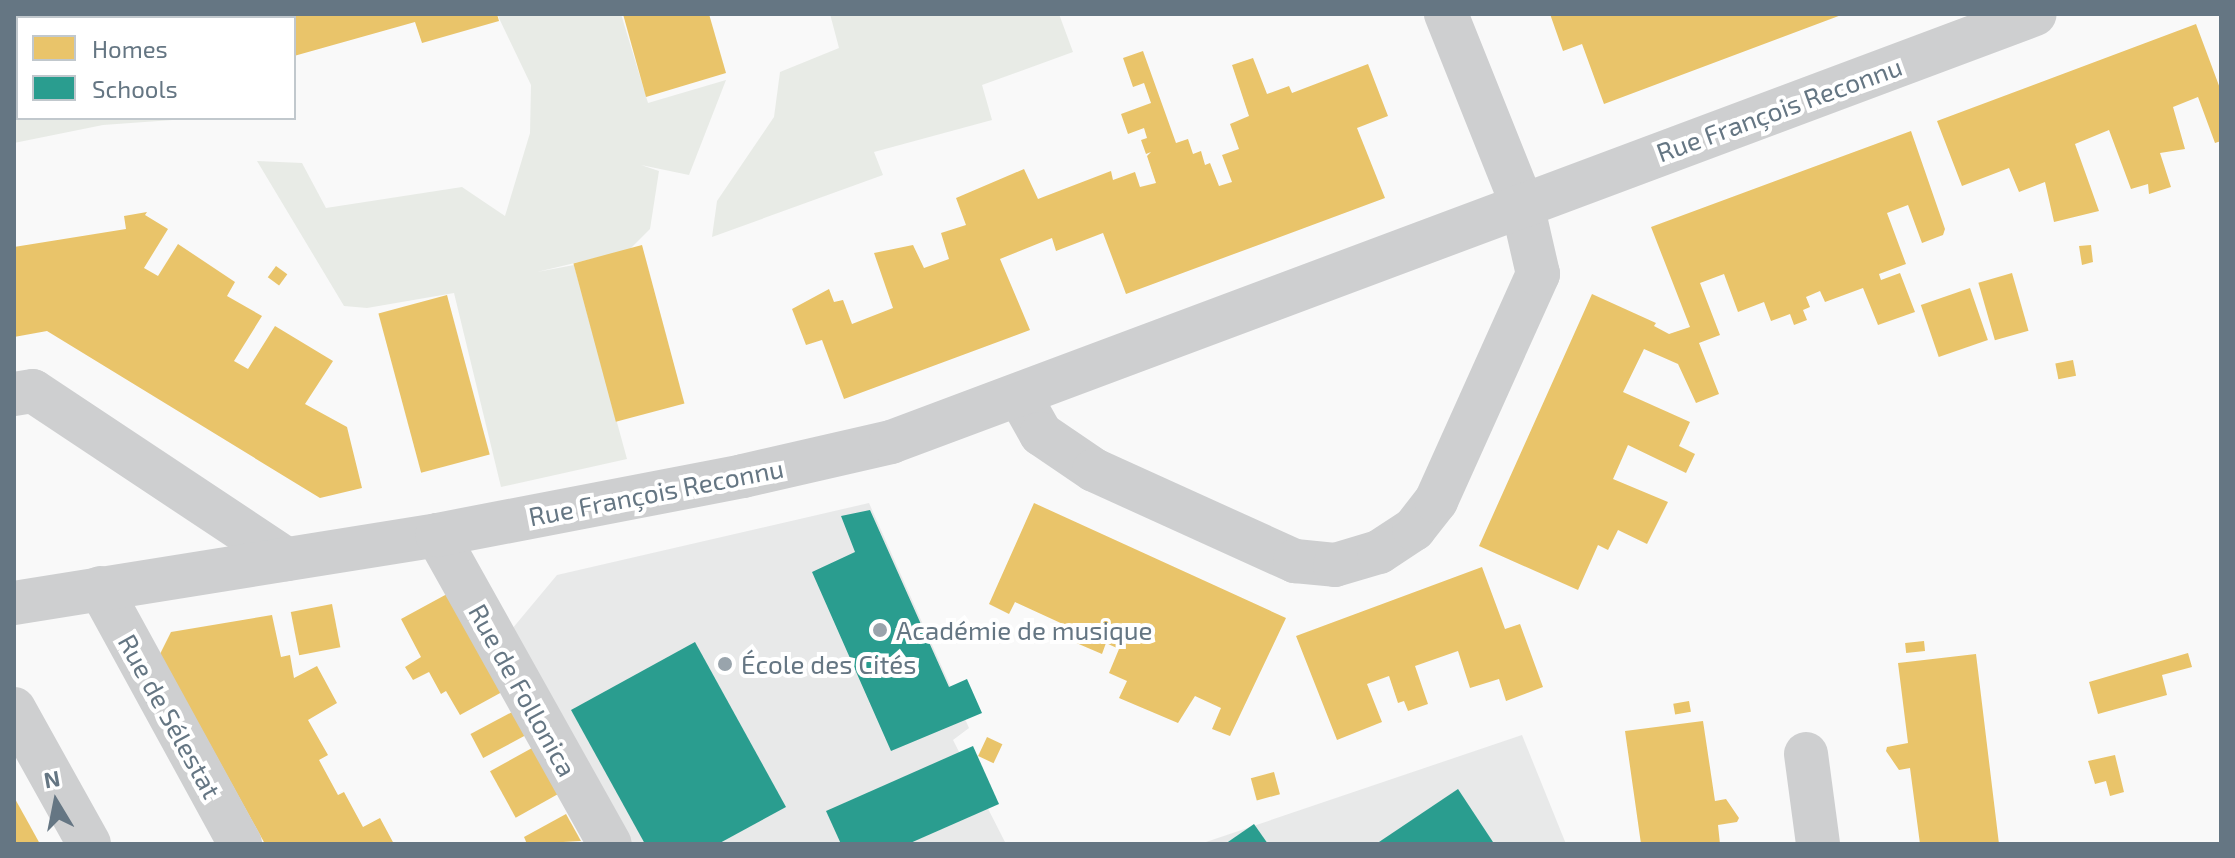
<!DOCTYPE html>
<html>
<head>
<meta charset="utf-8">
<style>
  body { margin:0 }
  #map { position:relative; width:2235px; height:858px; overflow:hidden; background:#f9f9f9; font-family:"Exo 2",sans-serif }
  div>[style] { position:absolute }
  .built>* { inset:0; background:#e8e9e9 }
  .green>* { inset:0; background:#e8ebe6 }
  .homes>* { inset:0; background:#e9c46a; transform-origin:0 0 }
  .schools>* { inset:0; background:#2a9d8f }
  .street>* { height:44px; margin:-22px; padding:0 22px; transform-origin:22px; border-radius:22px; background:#cecfd0 }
  .dots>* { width:22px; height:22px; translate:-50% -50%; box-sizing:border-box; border:4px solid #fff; border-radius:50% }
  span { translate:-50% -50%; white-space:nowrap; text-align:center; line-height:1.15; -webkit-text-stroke:8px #fff; paint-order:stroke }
  .street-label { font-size:26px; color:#657683 }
  .poi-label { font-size:26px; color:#657683 }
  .left { translate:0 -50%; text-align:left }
  .frame { position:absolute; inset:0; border:16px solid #657683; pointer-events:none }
  .legend { position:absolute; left:16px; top:16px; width:280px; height:104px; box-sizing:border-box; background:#fff; border:2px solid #c1c8cd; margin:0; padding:10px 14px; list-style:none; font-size:24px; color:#657683 }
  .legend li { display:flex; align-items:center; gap:16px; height:40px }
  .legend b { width:40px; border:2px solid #c1c8cd }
  .north { position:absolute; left:16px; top:762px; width:80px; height:80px; -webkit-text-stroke:6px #fff; paint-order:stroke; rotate:350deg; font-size:22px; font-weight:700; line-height:32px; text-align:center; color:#657683 }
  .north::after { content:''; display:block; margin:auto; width:28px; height:36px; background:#657683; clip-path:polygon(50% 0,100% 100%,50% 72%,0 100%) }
</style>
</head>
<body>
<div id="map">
  <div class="built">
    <i style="clip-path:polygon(869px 503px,969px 728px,953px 740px,1006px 844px,610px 844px,497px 647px,557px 575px)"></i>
    <i style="clip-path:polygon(1522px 735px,1566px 844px,1200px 844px)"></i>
  </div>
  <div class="green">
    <i style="clip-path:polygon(14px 14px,78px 14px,79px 18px,18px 18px,18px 118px,200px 118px,103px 125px,14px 143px)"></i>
    <i style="clip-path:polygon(497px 14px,621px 14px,648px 103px,726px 80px,689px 175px,641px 165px,659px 171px,650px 229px,629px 250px,537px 272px,574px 265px,627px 459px,501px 487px,454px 293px,367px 308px,344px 306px,257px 161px,302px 163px,326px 208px,462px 187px,505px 216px,530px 133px,531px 85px)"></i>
    <i style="clip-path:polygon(830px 14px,1059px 14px,1073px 52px,982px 85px,992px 120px,874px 152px,883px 175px,712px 237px,717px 201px,774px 117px,780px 72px,839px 48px)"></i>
  </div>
  <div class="homes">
    <i style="clip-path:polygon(77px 14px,497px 14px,499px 21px,422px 43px,415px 22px,294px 56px,294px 18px,79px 18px)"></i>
    <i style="clip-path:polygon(623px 14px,709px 14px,726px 73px,646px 97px)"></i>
    <i style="clip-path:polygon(1550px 14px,1844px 14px,1604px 104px,1582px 44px,1563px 51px)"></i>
    <i style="clip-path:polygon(2196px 24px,2221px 91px,2221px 141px,2215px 143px,2198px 97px,2173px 107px,2185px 149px,2160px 153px,2171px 187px,2149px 194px,2148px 184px,2131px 189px,2109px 130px,2075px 144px,2099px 211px,2054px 222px,2045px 182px,2019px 192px,2009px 168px,1962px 186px,1937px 121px)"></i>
    <i style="clip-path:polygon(1143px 51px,1176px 143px,1188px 139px,1193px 154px,1201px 151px,1205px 165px,1210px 163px,1219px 186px,1232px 182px,1222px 155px,1239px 149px,1230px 124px,1249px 116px,1232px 65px,1253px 58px,1267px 94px,1289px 86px,1292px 93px,1368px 64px,1388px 116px,1357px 128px,1385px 198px,1126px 294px,1103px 233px,1056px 251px,1052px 238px,1000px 259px,1030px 330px,844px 399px,822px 340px,806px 345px,792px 309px,829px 289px,834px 302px,843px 300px,852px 324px,893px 308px,874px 253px,913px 245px,924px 268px,949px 259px,941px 233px,966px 225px,956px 198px,1024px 169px,1038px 199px,1111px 171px,1113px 180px,1135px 172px,1140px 187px,1156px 183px,1147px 156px,1151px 152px,1146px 154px,1141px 140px,1147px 138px,1144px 128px,1128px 134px,1121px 114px,1151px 103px,1144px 83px,1133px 87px,1123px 58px)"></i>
    <i style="clip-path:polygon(1911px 131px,1945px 229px,1943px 235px,1922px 243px,1908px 205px,1887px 213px,1906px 264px,1879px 274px,1881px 280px,1900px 273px,1915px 312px,1878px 325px,1863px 288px,1825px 302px,1820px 291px,1806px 297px,1810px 307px,1803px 310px,1807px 320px,1794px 325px,1790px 314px,1771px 321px,1764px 302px,1738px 312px,1724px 274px,1700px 283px,1720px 335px,1699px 343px,1719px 394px,1696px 403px,1678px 364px,1644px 349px,1623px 392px,1690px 422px,1679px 446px,1695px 454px,1686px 473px,1628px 445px,1613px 479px,1668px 502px,1647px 544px,1618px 530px,1608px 550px,1598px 545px,1578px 590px,1479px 546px,1592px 294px,1656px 323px,1654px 326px,1669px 334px,1690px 327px,1651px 227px)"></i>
    <i style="clip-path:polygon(147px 212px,145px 215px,168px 229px,144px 268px,158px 276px,178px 244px,235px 282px,227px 296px,262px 316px,234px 361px,248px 369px,275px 326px,333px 361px,305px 404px,347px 427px,362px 488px,320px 498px,47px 331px,14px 337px,14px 247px,126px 229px,124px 216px)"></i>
    <i style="left:642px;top:245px;width:164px;height:71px;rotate:75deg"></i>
    <i style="clip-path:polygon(2091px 245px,2093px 262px,2082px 265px,2079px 246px)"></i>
    <i style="left:276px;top:266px;width:14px;height:14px;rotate:36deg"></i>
    <i style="left:2012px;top:273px;width:60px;height:35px;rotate:74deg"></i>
    <i style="left:1970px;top:288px;width:55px;height:52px;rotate:71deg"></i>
    <i style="left:447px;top:295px;width:165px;height:71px;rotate:75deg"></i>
    <i style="left:2073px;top:360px;width:16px;height:18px;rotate:79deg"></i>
    <i style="clip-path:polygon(1034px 503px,1286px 618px,1230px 736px,1212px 729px,1221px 708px,1195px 696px,1178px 723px,1119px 698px,1127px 681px,1109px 673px,1119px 649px,1106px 643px,1102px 654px,1060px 636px,1065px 625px,1015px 602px,1009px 614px,989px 604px)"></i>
    <i style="clip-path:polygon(1482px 567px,1505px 629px,1520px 624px,1543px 687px,1506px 701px,1499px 679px,1470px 688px,1458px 651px,1415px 666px,1428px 704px,1408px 711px,1404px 701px,1398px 703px,1389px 676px,1367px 684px,1382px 722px,1337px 740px,1296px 636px)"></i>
    <i style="clip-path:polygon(447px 594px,502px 692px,460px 715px,446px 691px,441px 694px,429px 672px,413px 680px,405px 667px,421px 657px,401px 619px)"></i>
    <i style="left:332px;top:604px;width:44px;height:42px;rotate:79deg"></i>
    <i style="clip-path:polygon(272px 615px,281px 657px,290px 655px,294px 678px,317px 666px,337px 703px,308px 720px,328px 755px,319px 760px,338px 795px,344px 792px,363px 827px,380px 818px,394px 844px,265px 844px,160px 654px,171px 632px)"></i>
    <i style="left:1924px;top:641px;width:10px;height:19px;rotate:84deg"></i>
    <i style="clip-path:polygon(2188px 653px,2192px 667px,2162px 675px,2167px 695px,2098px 714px,2089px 682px)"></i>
    <i style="clip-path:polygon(1976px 654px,1999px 844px,1920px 844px,1910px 768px,1899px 770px,1886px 751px,1887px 747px,1908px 743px,1898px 663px)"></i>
    <i style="left:1689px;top:701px;width:11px;height:16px;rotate:80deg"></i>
    <i style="left:512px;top:712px;width:27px;height:47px;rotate:62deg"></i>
    <i style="clip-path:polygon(1703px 721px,1715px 801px,1726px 799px,1739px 818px,1737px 822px,1718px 825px,1720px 844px,1641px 844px,1625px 731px)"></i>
    <i style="left:987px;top:737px;width:17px;height:21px;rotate:25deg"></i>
    <i style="left:532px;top:748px;width:53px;height:48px;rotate:61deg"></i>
    <i style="clip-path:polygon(2115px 755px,2124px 792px,2110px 796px,2106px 781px,2095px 784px,2088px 761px)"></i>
    <i style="left:1274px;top:772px;width:23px;height:24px;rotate:75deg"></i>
    <i style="clip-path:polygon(14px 797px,29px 824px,40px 844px,14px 844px)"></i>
    <i style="clip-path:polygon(566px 814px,581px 841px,527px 844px,524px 837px)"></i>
  </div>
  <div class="schools">
    <i style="clip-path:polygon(870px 510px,949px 687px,967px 679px,982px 713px,891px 751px,812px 572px,855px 552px,841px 516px)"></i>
    <i style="clip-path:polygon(695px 642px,786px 807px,718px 844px,645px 844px,571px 710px)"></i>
    <i style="clip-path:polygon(973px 746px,999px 804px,908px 844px,841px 844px,826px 811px)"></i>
    <i style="clip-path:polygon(1458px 789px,1493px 842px,1376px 844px)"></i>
    <i style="clip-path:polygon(1254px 824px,1268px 844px,1225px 844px)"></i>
  </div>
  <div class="street">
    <i style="left:14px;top:394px;width:19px;rotate:-9deg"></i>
    <i style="left:33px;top:391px;width:304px;rotate:33.6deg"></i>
    <i style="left:1019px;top:395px;width:45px;rotate:60.6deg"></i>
    <i style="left:1041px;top:434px;width:64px;rotate:34.2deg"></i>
    <i style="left:1094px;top:470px;width:221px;rotate:24.4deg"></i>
    <i style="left:1295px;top:561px;width:40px;rotate:5.7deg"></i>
    <i style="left:1335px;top:565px;width:46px;rotate:-16.5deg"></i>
    <i style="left:1379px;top:552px;width:42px;rotate:-33.3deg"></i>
    <i style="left:1414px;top:529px;width:36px;rotate:-52deg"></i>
    <i style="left:1436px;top:501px;width:249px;rotate:-65.8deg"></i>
    <i style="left:1538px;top:274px;width:72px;rotate:-102.9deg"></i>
    <i style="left:1522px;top:204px;width:205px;rotate:-111.8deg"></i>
    <i style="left:437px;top:535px;width:354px;rotate:60.8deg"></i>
    <i style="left:100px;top:588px;width:292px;rotate:61.3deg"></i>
    <i style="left:14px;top:603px;width:428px;rotate:-9.1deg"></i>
    <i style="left:437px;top:535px;width:312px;rotate:-10.9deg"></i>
    <i style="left:743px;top:476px;width:152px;rotate:-12.9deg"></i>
    <i style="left:891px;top:442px;width:1221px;rotate:-20.51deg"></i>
    <i style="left:14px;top:709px;width:154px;rotate:60.9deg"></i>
    <i style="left:1806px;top:754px;width:91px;rotate:82.4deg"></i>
  </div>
  <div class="dots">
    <i style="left:880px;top:630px;background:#99a4ac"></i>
    <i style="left:725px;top:664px;background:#99a4ac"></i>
  </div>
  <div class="street-label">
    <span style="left:1779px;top:109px;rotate:-20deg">Rue François Reconnu</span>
    <span style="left:656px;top:492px;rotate:-11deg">Rue François Reconnu</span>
    <span style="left:523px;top:690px;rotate:61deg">Rue de Follonica</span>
    <span style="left:170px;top:716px;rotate:61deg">Rue de Sélestat</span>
  </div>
  <div class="poi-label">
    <span class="left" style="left:896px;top:630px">Académie de musique</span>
    <span class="left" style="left:741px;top:664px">École des Cités</span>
  </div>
  <div class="frame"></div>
  <ul class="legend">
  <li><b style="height:22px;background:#e9c46a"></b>Homes</li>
  <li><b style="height:22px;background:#2a9d8f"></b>Schools</li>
  </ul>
  <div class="north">N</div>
</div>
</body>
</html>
